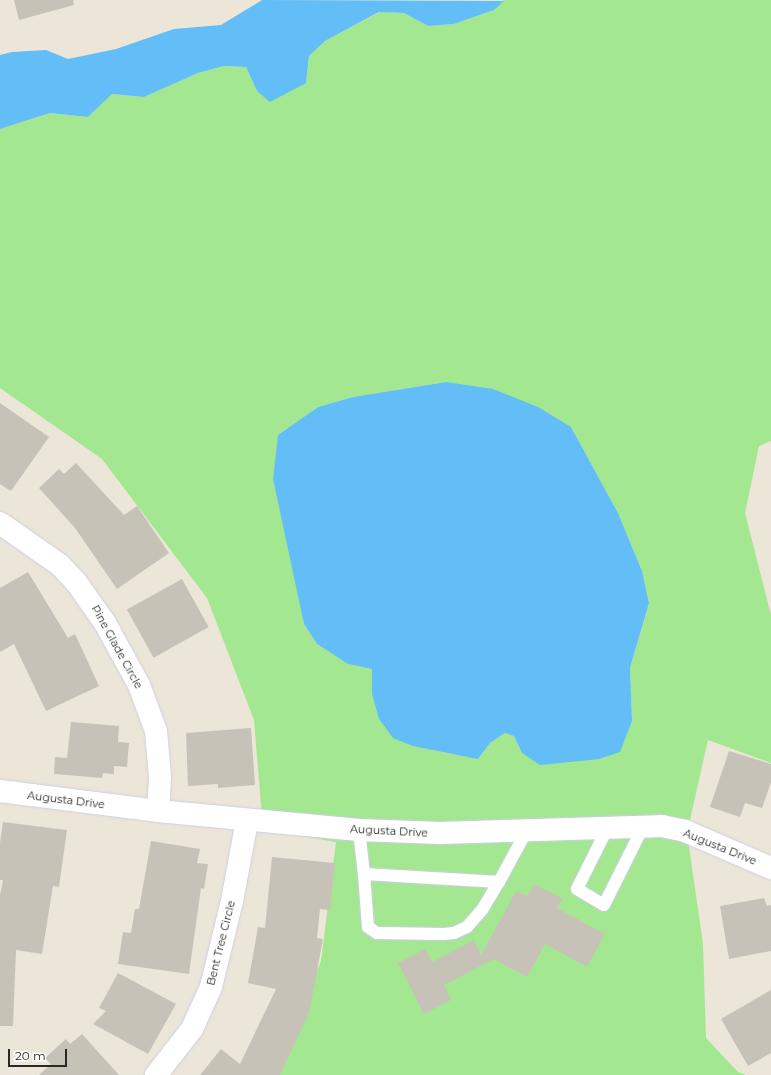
<!DOCTYPE html>
<html>
<head>
<meta charset="utf-8">
<style>
  body { margin:0 }
  #map { position:relative; width:771px; height:1075px; overflow:hidden; background:#ece6d8; font-family:Montserrat,sans-serif }
  div>[style] { position:absolute }
  .green>* { inset:0; background:#a3e790 }
  .water>* { inset:0; background:#63bdf6 }
  .building>* { inset:0; background:#c7c2b8; transform-origin:0 0 }
  .roads { filter:drop-shadow(0 0 1px #cdcfe2) drop-shadow(0 0 1px #cdcfe2) }
  .lane>* { height:12px; margin:-6px; padding:0 6px; transform-origin:6px; border-radius:6px; background:#fff }
  .street>* { height:22px; margin:-11px; padding:0 11px; transform-origin:11px; border-radius:11px; background:#fff }
  span { translate:-50% -50%; white-space:nowrap; text-align:center; line-height:1.15; -webkit-text-stroke:3px #fff; paint-order:stroke }
  .street-label { font-size:11px; color:#282828 }
  .scale { position:absolute; left:8px; top:1049px; width:59px; height:18px; box-sizing:border-box; border:2px solid #282828; border-top:0; padding-left:5px; font-size:12px; line-height:14px; white-space:nowrap; color:#282828; -webkit-text-stroke:3px #fff; paint-order:stroke }
</style>
</head>
<body>
<div id="map">
  <div class="green">
    <i style="clip-path:polygon(evenodd,503px 0,771px 0,771px 441px,759px 446px,745px 513px,771px 615px,771px 763px,708px 740px,687px 833px,703px 944px,706px 1038px,738px 1072px,746px 1075px,274px 1075px,321px 961px,336px 842px,263px 829px,254px 720px,207px 598px,102px 459px,0 388px,0 129px,50px 113px,88px 117px,112px 94px,144px 97px,198px 73px,224px 66px,246px 67px,257px 91px,306px 83px,309px 56px,325px 41px,380px 12px,404px 13px,428px 26px,454px 24px,494px 10px,503px 0,446px 382px,571px 427px,618px 513px,642px 571px,649px 603px,630px 668px,632px 721px,522px 753px,514px 736px,505px 733px,490px 743px,478px 759px,372px 694px,372px 669px,348px 664px,317px 644px,304px 624px,278px 435px,318px 407px,353px 397px,446px 382px)"></i>
  </div>
  <div class="water">
    <i style="clip-path:polygon(262px 0,504px 1px,494px 10px,454px 24px,428px 26px,404px 13px,379px 12px,325px 41px,309px 56px,306px 83px,270px 102px,257px 91px,246px 67px,224px 66px,198px 73px,144px 97px,112px 94px,88px 117px,50px 113px,0 129px,0 55px,12px 52px,46px 50px,68px 59px,116px 49px,174px 29px,221px 25px)"></i>
    <i style="clip-path:polygon(446px 382px,493px 389px,538px 407px,571px 427px,618px 513px,642px 571px,649px 603px,630px 668px,632px 721px,620px 752px,599px 759px,540px 765px,522px 753px,514px 736px,505px 733px,490px 743px,478px 759px,413px 746px,393px 738px,379px 719px,372px 694px,372px 669px,348px 664px,317px 644px,304px 624px,273px 479px,278px 435px,318px 407px,353px 397px)"></i>
  </div>
  <div class="building">
    <i style="clip-path:polygon(14px 0,73px 0,74px 5px,19px 20px)"></i>
    <i style="clip-path:polygon(0 403px,49px 437px,11px 491px,0 484px)"></i>
    <i style="clip-path:polygon(76px 463px,124px 515px,137px 506px,169px 553px,117px 589px,75px 528px,39px 488px,59px 469px,64px 474px)"></i>
    <i style="clip-path:polygon(28px 572px,68px 638px,75px 634px,99px 686px,46px 711px,14px 644px,0 652px,0 588px)"></i>
    <i style="left:182px;top:579px;width:55px;height:63px;rotate:61deg"></i>
    <i style="clip-path:polygon(71px 722px,119px 726px,118px 742px,129px 743px,127px 767px,114px 766px,114px 774px,103px 773px,102px 778px,54px 774px,55px 757px,67px 758px)"></i>
    <i style="clip-path:polygon(251px 728px,255px 785px,218px 788px,218px 784px,188px 786px,186px 733px)"></i>
    <i style="clip-path:polygon(729px 751px,771px 764px,771px 782px,762px 808px,745px 803px,740px 817px,710px 807px)"></i>
    <i style="clip-path:polygon(3px 822px,67px 830px,59px 887px,53px 886px,42px 954px,16px 950px,13px 1026px,0 1026px,0 895px,3px 880px,0 880px,0 843px)"></i>
    <i style="clip-path:polygon(151px 841px,200px 849px,197px 863px,208px 864px,204px 889px,201px 888px,189px 974px,118px 964px,123px 932px,131px 933px,135px 909px,139px 909px)"></i>
    <i style="clip-path:polygon(272px 857px,335px 863px,330px 910px,320px 909px,317px 938px,323px 939px,309px 1013px,280px 1075px,200px 1075px,221px 1049px,240px 1064px,276px 989px,248px 983px,258px 927px,265px 928px)"></i>
    <i style="clip-path:polygon(534px 884px,563px 899px,557px 908px,605px 934px,587px 967px,545px 944px,527px 977px,494px 959px,444px 985px,451px 1000px,424px 1014px,398px 963px,425px 949px,432px 962px,474px 940px,481px 955px,516px 891px,527px 896px)"></i>
    <i style="clip-path:polygon(764px 898px,767px 906px,771px 905px,771px 951px,729px 959px,720px 906px)"></i>
    <i style="clip-path:polygon(118px 973px,176px 1004px,148px 1054px,93px 1024px,106px 1011px,99px 1008px)"></i>
    <i style="clip-path:polygon(771px 990px,771px 1053px,748px 1066px,721px 1019px)"></i>
    <i style="clip-path:polygon(82px 1034px,119px 1075px,39px 1075px,51px 1064px,45px 1058px,66px 1039px,70px 1044px)"></i>
  </div>
  <div class="roads">
    <div class="lane">
      <i style="left:607px;top:829px;width:67px;rotate:116.6deg"></i>
      <i style="left:577px;top:889px;width:31px;rotate:31deg"></i>
      <i style="left:604px;top:905px;width:89px;rotate:-63.4deg"></i>
      <i style="left:359px;top:830px;width:44px;rotate:83.5deg"></i>
      <i style="left:499px;top:882px;width:135px;rotate:-176.6deg"></i>
      <i style="left:364px;top:874px;width:53px;rotate:85.7deg"></i>
      <i style="left:368px;top:927px;width:11px;rotate:34deg"></i>
      <i style="left:377px;top:933px;width:67px;rotate:0.9deg"></i>
      <i style="left:444px;top:934px;width:10px;rotate:-6deg"></i>
      <i style="left:454px;top:933px;width:14px;rotate:-25deg"></i>
      <i style="left:467px;top:927px;width:23px;rotate:-49deg"></i>
      <i style="left:482px;top:910px;width:33px;rotate:-59deg"></i>
      <i style="left:499px;top:882px;width:57px;rotate:-61.6deg"></i>
    </div>
    <div class="street">
      <i style="left:0;top:523px;width:73px;rotate:35deg"></i>
      <i style="left:60px;top:565px;width:23px;rotate:47deg"></i>
      <i style="left:76px;top:582px;width:50px;rotate:54.7deg"></i>
      <i style="left:105px;top:623px;width:71px;rotate:61.3deg"></i>
      <i style="left:139px;top:685px;width:49px;rotate:69.7deg"></i>
      <i style="left:156px;top:731px;width:46px;rotate:85deg"></i>
      <i style="left:160px;top:777px;width:34px;rotate:93deg"></i>
      <i style="left:0;top:791px;width:159px;rotate:7.2deg"></i>
      <i style="left:158px;top:811px;width:202px;rotate:5.4deg"></i>
      <i style="left:359px;top:830px;width:81px;rotate:2.1deg"></i>
      <i style="left:440px;top:833px;width:222px;rotate:-1.8deg"></i>
      <i style="left:662px;top:826px;width:24px;rotate:12deg"></i>
      <i style="left:685px;top:831px;width:94px;rotate:23.3deg"></i>
      <i style="left:156px;top:1075px;width:58px;rotate:-52deg"></i>
      <i style="left:192px;top:1029px;width:46px;rotate:-65.7deg"></i>
      <i style="left:211px;top:987px;width:89px;rotate:-76.3deg"></i>
      <i style="left:232px;top:901px;width:81px;rotate:-79.4deg"></i>
    </div>
  </div>
  <div class="street-label">
    <span style="left:117px;top:647px;rotate:61deg">Pine Glade Circle</span>
    <span style="left:66px;top:800px;rotate:7deg">Augusta Drive</span>
    <span style="left:389px;top:831px;rotate:3deg">Augusta Drive</span>
    <span style="left:720px;top:847px;rotate:22deg">Augusta Drive</span>
    <span style="left:221px;top:943px;rotate:-76deg">Bent Tree Circle</span>
  </div>
  <div class="scale">20 m</div>
</div>
</body>
</html>
